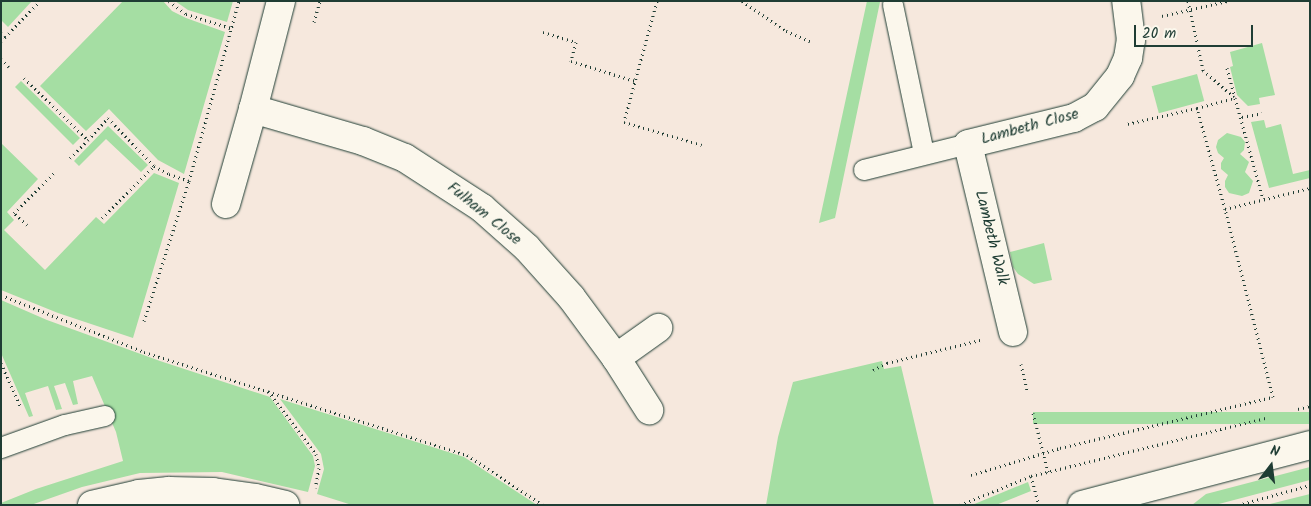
<!DOCTYPE html>
<html>
<head>
<meta charset="utf-8">
<style>
  body { margin:0 }
  #map { position:relative; width:1311px; height:506px; overflow:hidden; background:#f6e8dd; font-family:Kalam,sans-serif }
  div>[style] { position:absolute }
  .green>* { inset:0; background:#a5dea3; transform-origin:0 0 }
  .path>* { height:3px; margin-top:-1.5px; transform-origin:0; background:repeating-linear-gradient(90deg,#1f3d34 0 1px,transparent 0 5px) }
  .roads { filter:drop-shadow(0 0 1px #1f3d34) drop-shadow(0 0 1px #1f3d34) }
  .service>* { height:20px; margin:-10px; padding:0 10px; transform-origin:10px; border-radius:10px; background:#fbf7ec }
  .minor>* { height:28px; margin:-14px; padding:0 14px; transform-origin:14px; border-radius:14px; background:#fbf7ec }
  .tertiary>* { height:28px; margin:-14px; padding:0 14px; transform-origin:14px; border-radius:14px; background:#fbf7ec }
  span { translate:-50% -50%; white-space:nowrap; text-align:center; line-height:1.15; -webkit-text-stroke:4px #fbf7ec; paint-order:stroke }
  .street-label { font-size:16px; color:#1f3d34 }
  .frame { position:absolute; inset:0; border:2px solid #1f3d34; pointer-events:none }
  .north { position:absolute; left:1246px; top:441px; width:50px; height:50px; -webkit-text-stroke:4px #fbf7ec; paint-order:stroke; rotate:15deg; font-size:14px; font-weight:700; line-height:20px; text-align:center; color:#1f3d34 }
  .north::after { content:''; display:block; margin:auto; width:18px; height:22px; background:#1f3d34; clip-path:polygon(50% 0,100% 100%,50% 72%,0 100%) }
  .scale { position:absolute; left:1134px; top:25px; width:119px; height:22px; box-sizing:border-box; border:2px solid #1f3d34; border-top:0; padding-left:6px; font-size:15px; line-height:18px; white-space:nowrap; color:#1f3d34; -webkit-text-stroke:4px #fbf7ec; paint-order:stroke }
</style>
</head>
<body>
<div id="map">
  <div class="green">
    <i style="clip-path:polygon(1px 1px,32px 1px,8px 27px,1px 20px)"></i>
    <i style="clip-path:polygon(123px 1px,163px 1px,172px 11px,186px 18px,225px 32px,184px 174px,158px 160px,109px 109px,86px 131px,40px 86px)"></i>
    <i style="clip-path:polygon(175px 1px,233px 1px,227px 22px,188px 10px)"></i>
    <i style="clip-path:polygon(867px 1px,884px 1px,880px 2px,835px 218px,819px 223px)"></i>
    <i style="clip-path:polygon(1262px 43px,1275px 95px,1259px 98px,1260px 104px,1248px 106px,1237px 95px,1230px 67px,1233px 66px,1230px 52px)"></i>
    <i style="left:1197px;top:74px;width:28px;height:47px;rotate:75deg"></i>
    <i style="clip-path:polygon(21px 81px,80px 138px,73px 145px,15px 87px)"></i>
    <i style="clip-path:polygon(1264px 120px,1266px 128px,1281px 124px,1293px 174px,1310px 170px,1310px 178px,1269px 188px,1251px 122px)"></i>
    <i style="clip-path:polygon(108px 126px,148px 165px,141px 172px,106px 139px,79px 166px,74px 161px)"></i>
    <i style="clip-path:polygon(1227px 133px,1241px 137px,1245px 142px,1244px 150px,1240px 154px,1249px 162px,1245px 172px,1253px 181px,1249px 193px,1242px 196px,1229px 193px,1225px 187px,1225px 181px,1228px 175px,1221px 169px,1221px 163px,1224px 158px,1218px 153px,1216px 147px,1218px 140px)"></i>
    <i style="clip-path:polygon(1px 143px,38px 179px,7px 212px,14px 220px,4px 230px,45px 270px,96px 217px,104px 224px,154px 173px,179px 183px,133px 338px,58px 313px,1px 290px)"></i>
    <i style="clip-path:polygon(1044px 243px,1052px 280px,1034px 284px,1018px 274px,1013px 267px,1010px 252px)"></i>
    <i style="clip-path:polygon(1px 300px,47px 320px,160px 361px,270px 397px,313px 456px,315px 466px,308px 492px,222px 472px,140px 473px,82px 487px,31px 505px,1px 505px,1px 503px,36px 489px,123px 461px,116px 432px,92px 376px,73px 381px,78px 404px,73px 405px,65px 383px,54px 386px,62px 409px,56px 410px,48px 386px,25px 393px,33px 416px,29px 417px,1px 353px)"></i>
    <i style="clip-path:polygon(882px 361px,884px 369px,901px 366px,934px 505px,766px 505px,778px 437px,793px 382px)"></i>
    <i style="clip-path:polygon(280px 399px,464px 457px,537px 505px,352px 505px,317px 494px,324px 469px,321px 454px)"></i>
    <i style="left:1310px;top:412px;width:12px;height:277px;rotate:90deg"></i>
    <i style="clip-path:polygon(1310px 467px,1310px 480px,1215px 505px,1192px 505px,1206px 494px)"></i>
    <i style="clip-path:polygon(1028px 482px,1031px 491px,996px 505px,972px 505px)"></i>
    <i style="clip-path:polygon(1310px 494px,1310px 505px,1266px 505px)"></i>
  </div>
  <div class="path">
    <i style="left:169px;top:1px;width:21px;rotate:37deg"></i>
    <i style="left:186px;top:14px;width:47px;rotate:17.3deg"></i>
    <i style="left:657px;top:1px;width:125px;rotate:105.3deg"></i>
    <i style="left:624px;top:122px;width:81px;rotate:16.4deg"></i>
    <i style="left:742px;top:1px;width:53px;rotate:34.3deg"></i>
    <i style="left:786px;top:31px;width:26px;rotate:23deg"></i>
    <i style="left:1188px;top:1px;width:71px;rotate:77.7deg"></i>
    <i style="left:1203px;top:70px;width:41px;rotate:41.1deg"></i>
    <i style="left:1162px;top:16px;width:67px;rotate:-13deg"></i>
    <i style="left:314px;top:22px;width:22px;rotate:-74deg"></i>
    <i style="left:543px;top:32px;width:34px;rotate:17deg"></i>
    <i style="left:576px;top:42px;width:20px;rotate:105deg"></i>
    <i style="left:571px;top:61px;width:67px;rotate:17.4deg"></i>
    <i style="left:1px;top:33px;width:6px;rotate:45deg"></i>
    <i style="left:5px;top:37px;width:50px;rotate:-45.8deg"></i>
    <i style="left:1px;top:41px;width:6px;rotate:-45deg"></i>
    <i style="left:1px;top:59px;width:11px;rotate:45deg"></i>
    <i style="left:1227px;top:68px;width:30px;rotate:75deg"></i>
    <i style="left:24px;top:78px;width:89px;rotate:44.1deg"></i>
    <i style="left:88px;top:140px;width:30px;rotate:-48deg"></i>
    <i style="left:108px;top:118px;width:66px;rotate:46.2deg"></i>
    <i style="left:154px;top:166px;width:17px;rotate:28deg"></i>
    <i style="left:169px;top:174px;width:21px;rotate:19deg"></i>
    <i style="left:1197px;top:108px;width:39px;rotate:-15deg"></i>
    <i style="left:1235px;top:98px;width:105px;rotate:74.5deg"></i>
    <i style="left:1242px;top:117px;width:20px;rotate:-11deg"></i>
    <i style="left:70px;top:158px;width:25px;rotate:-45deg"></i>
    <i style="left:1225px;top:209px;width:88px;rotate:-13.9deg"></i>
    <i style="left:102px;top:218px;width:74px;rotate:-45deg"></i>
    <i style="left:27px;top:225px;width:18px;rotate:-137deg"></i>
    <i style="left:14px;top:213px;width:58px;rotate:-45deg"></i>
    <i style="left:1px;top:295px;width:154px;rotate:21.7deg"></i>
    <i style="left:144px;top:352px;width:339px;rotate:17.7deg"></i>
    <i style="left:467px;top:455px;width:91px;rotate:33.3deg"></i>
    <i style="left:144px;top:321px;width:147px;rotate:-72.2deg"></i>
    <i style="left:189px;top:181px;width:187px;rotate:-74.5deg"></i>
    <i style="left:1px;top:363px;width:49px;rotate:66deg"></i>
    <i style="left:1021px;top:364px;width:27px;rotate:77deg"></i>
    <i style="left:873px;top:370px;width:16px;rotate:-27deg"></i>
    <i style="left:887px;top:363px;width:96px;rotate:-13.9deg"></i>
    <i style="left:268px;top:391px;width:79px;rotate:52.7deg"></i>
    <i style="left:316px;top:454px;width:14px;rotate:78deg"></i>
    <i style="left:319px;top:468px;width:20px;rotate:101deg"></i>
    <i style="left:1298px;top:409px;width:12px;rotate:-14deg"></i>
    <i style="left:1033px;top:413px;width:61px;rotate:75.7deg"></i>
    <i style="left:971px;top:475px;width:93px;rotate:-16.9deg"></i>
    <i style="left:1060px;top:448px;width:219px;rotate:-13.5deg"></i>
    <i style="left:1273px;top:397px;width:194px;rotate:-104.3deg"></i>
    <i style="left:1225px;top:209px;width:105px;rotate:-105.5deg"></i>
    <i style="left:1197px;top:108px;width:72px;rotate:167.1deg"></i>
    <i style="left:1031px;top:476px;width:30px;rotate:75deg"></i>
    <i style="left:960px;top:505px;width:77px;rotate:-22.2deg"></i>
    <i style="left:1031px;top:476px;width:242px;rotate:-13.9deg"></i>
    <i style="left:1238px;top:505px;width:75px;rotate:-15.5deg"></i>
  </div>
  <div class="roads">
    <div class="service">
      <i style="left:893px;top:5px;width:152px;rotate:78.2deg"></i>
      <i style="left:864px;top:170px;width:107px;rotate:-14deg"></i>
      <i style="left:1px;top:448px;width:68px;rotate:-19.8deg"></i>
      <i style="left:65px;top:425px;width:41px;rotate:-12.7deg"></i>
    </div>
    <div class="minor">
      <i style="left:281px;top:1px;width:112px;rotate:104.5deg"></i>
      <i style="left:253px;top:109px;width:115px;rotate:16.2deg"></i>
      <i style="left:363px;top:141px;width:45px;rotate:22deg"></i>
      <i style="left:405px;top:158px;width:92px;rotate:33deg"></i>
      <i style="left:482px;top:208px;width:60px;rotate:41.6deg"></i>
      <i style="left:527px;top:248px;width:66px;rotate:48.1deg"></i>
      <i style="left:571px;top:297px;width:76px;rotate:53.6deg"></i>
      <i style="left:616px;top:358px;width:62px;rotate:57.6deg"></i>
      <i style="left:226px;top:204px;width:99px;rotate:-74.1deg"></i>
      <i style="left:1013px;top:332px;width:193px;rotate:-103.5deg"></i>
      <i style="left:968px;top:144px;width:109px;rotate:-13.8deg"></i>
      <i style="left:1074px;top:118px;width:24px;rotate:-28deg"></i>
      <i style="left:1095px;top:107px;width:40px;rotate:-51deg"></i>
      <i style="left:1120px;top:76px;width:20px;rotate:-66deg"></i>
      <i style="left:1128px;top:58px;width:18px;rotate:-81deg"></i>
      <i style="left:1131px;top:40px;width:39px;rotate:-97deg"></i>
      <i style="left:616px;top:358px;width:52px;rotate:-35.5deg"></i>
      <i style="left:92px;top:505px;width:48px;rotate:-13.2deg"></i>
      <i style="left:139px;top:494px;width:30px;rotate:-6deg"></i>
      <i style="left:169px;top:491px;width:44px;rotate:1.3deg"></i>
      <i style="left:213px;top:492px;width:42px;rotate:8.1deg"></i>
      <i style="left:255px;top:498px;width:31px;rotate:13deg"></i>
    </div>
    <div class="tertiary">
      <i style="left:1082px;top:505px;width:236px;rotate:-14.7deg"></i>
    </div>
  </div>
  <div class="street-label">
    <span style="left:1030px;top:127px;rotate:-15deg">Lambeth Close</span>
    <span style="left:484px;top:214px;rotate:39deg">Fulham Close</span>
    <span style="left:991px;top:238px;rotate:76deg">Lambeth Walk</span>
  </div>
  <div class="frame"></div>
  <div class="north">N</div>
  <div class="scale">20 m</div>
</div>
</body>
</html>
